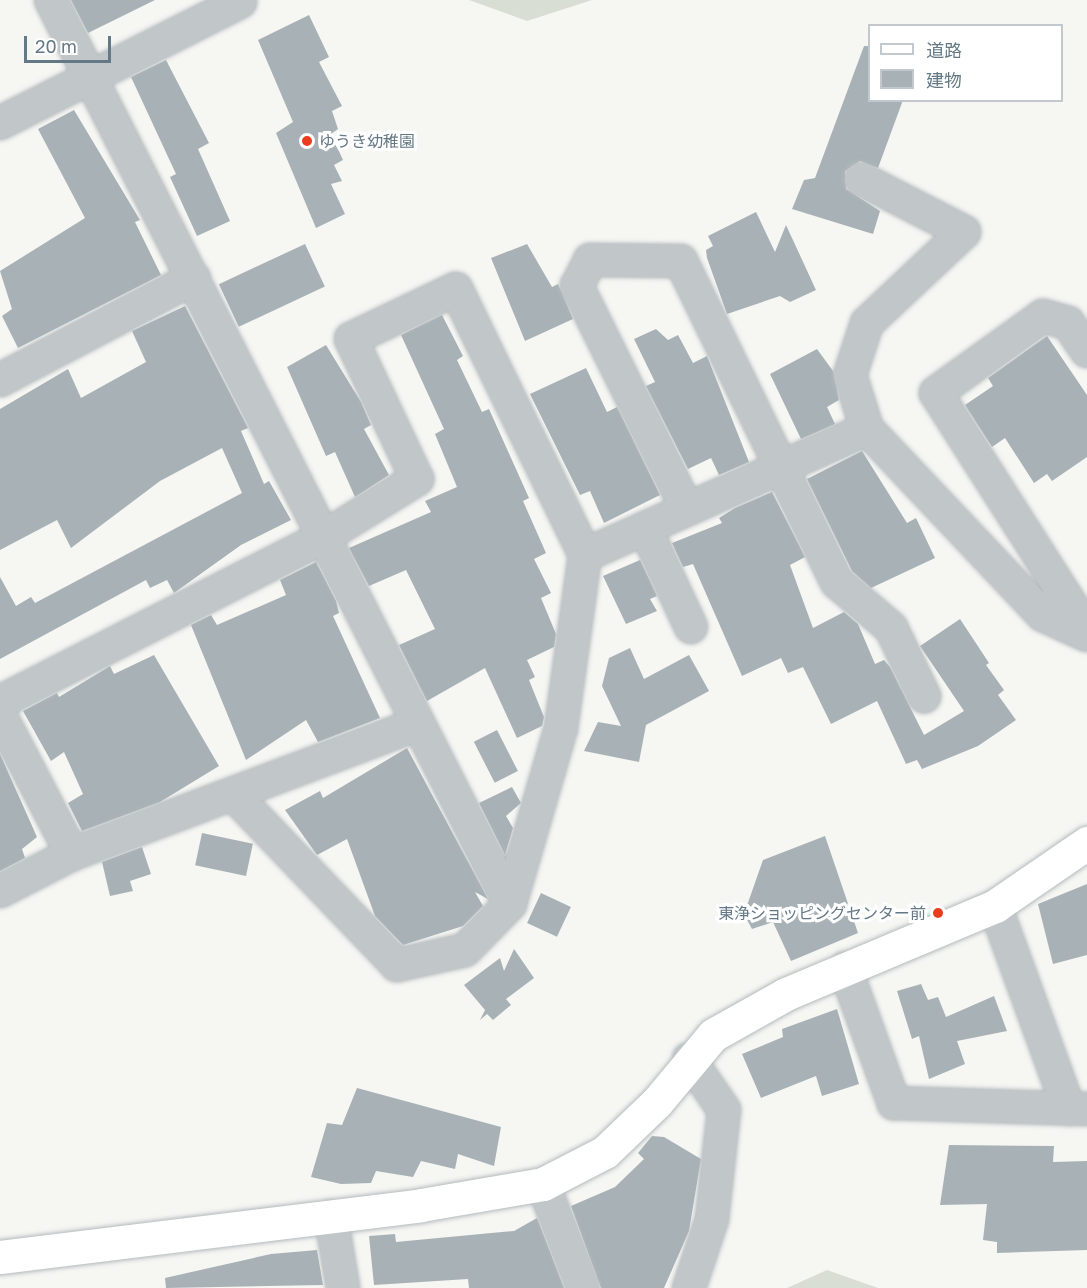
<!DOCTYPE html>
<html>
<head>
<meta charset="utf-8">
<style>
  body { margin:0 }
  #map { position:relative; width:1087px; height:1288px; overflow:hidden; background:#f6f6f3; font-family:"Golos Text","Noto Sans JP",sans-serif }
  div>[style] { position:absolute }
  .green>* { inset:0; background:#d8ded4 }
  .building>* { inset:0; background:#a8b2b6; transform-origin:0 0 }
  .roads { filter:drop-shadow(0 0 2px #b4babe) drop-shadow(0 0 2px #b4babe) }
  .street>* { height:32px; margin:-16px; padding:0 16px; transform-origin:16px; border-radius:16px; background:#c1c7c9 }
  .secondary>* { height:33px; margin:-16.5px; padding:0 16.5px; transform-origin:16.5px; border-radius:16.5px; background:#fff }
  .dots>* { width:16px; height:16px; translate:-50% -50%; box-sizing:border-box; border:3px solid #fff; border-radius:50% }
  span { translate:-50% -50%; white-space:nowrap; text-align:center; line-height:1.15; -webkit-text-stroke:6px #fff; paint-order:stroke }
  .poi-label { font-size:16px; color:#647985 }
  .left { translate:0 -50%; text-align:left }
  .right { translate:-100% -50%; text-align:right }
  .legend { position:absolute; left:868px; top:24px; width:195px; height:78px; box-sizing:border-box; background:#fff; border:2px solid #c1c9ce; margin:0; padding:8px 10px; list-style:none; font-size:18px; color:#647985 }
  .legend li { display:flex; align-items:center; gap:12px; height:30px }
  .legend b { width:30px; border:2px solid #c1c9ce }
  .scale { position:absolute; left:24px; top:36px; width:87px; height:27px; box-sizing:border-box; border:3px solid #647985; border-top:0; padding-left:8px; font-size:18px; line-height:21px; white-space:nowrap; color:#647985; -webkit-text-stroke:4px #fff; paint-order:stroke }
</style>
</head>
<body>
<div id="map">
  <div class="green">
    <i style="clip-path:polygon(469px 0,592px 0,527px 21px)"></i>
    <i style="clip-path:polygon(827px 1270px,878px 1288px,787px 1288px)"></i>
  </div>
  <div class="building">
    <i style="clip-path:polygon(71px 0,155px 0,88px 33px)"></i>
    <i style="clip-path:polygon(309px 15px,329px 57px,319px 62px,342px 106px,332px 111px,338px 129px,331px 134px,343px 160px,334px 165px,342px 181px,331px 184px,345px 214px,316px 228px,276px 133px,293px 122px,258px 40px)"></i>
    <i style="clip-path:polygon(864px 46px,870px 46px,870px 100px,903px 100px,878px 168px,860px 161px,845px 171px,846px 189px,880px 211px,873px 234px,792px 209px,804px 180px,815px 178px)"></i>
    <i style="clip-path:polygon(166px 60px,209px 143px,198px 149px,230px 221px,197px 236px,170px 177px,176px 174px,131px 77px)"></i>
    <i style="clip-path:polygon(74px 110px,140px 220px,135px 222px,161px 275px,18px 348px,2px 316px,12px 309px,0 271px,85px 218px,38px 129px)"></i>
    <i style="clip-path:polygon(756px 212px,775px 252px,786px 225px,816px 290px,790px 302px,780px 296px,727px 314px,707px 258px,706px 250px,713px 246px,708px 236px)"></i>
    <i style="left:305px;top:244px;width:47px;height:95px;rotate:65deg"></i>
    <i style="clip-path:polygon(527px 244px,552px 287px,558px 284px,573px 319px,525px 341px,491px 258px)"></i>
    <i style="clip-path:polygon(185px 306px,248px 428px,241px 431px,264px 484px,269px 481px,291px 520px,241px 545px,174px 593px,167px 580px,150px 588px,146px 580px,0 659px,0 577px,16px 606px,31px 597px,35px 603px,242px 493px,222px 448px,160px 481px,71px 548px,57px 520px,0 550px,0 409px,68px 369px,81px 398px,146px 362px,132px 331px)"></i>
    <i style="clip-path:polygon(442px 315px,463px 356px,457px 360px,482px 412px,489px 409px,529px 498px,523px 501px,546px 553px,534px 559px,551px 593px,541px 598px,556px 634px,554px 647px,527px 660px,535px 677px,529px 680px,544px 717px,542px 726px,517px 738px,485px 668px,427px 701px,399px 645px,435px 629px,406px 570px,369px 586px,349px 548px,431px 512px,425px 501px,457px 487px,435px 434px,444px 429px,401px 335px)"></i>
    <i style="clip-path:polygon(656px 329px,668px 340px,678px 335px,693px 363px,707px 356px,749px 462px,719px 475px,711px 458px,688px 469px,646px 386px,655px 382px,634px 339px)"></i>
    <i style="clip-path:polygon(1047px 336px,1087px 395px,1087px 457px,1052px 481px,1047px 474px,1034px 483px,1005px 438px,992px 447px,965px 405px,993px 386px,988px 378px)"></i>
    <i style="clip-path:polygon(326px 345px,361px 402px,371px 425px,364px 429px,389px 475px,355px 497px,335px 452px,326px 456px,287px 367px)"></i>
    <i style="clip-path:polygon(817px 349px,833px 371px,839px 400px,827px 407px,835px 424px,801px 439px,770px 374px)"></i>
    <i style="clip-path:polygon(586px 368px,607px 412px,617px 407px,660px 495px,604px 523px,590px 491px,580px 495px,530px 394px)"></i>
    <i style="clip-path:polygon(862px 451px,907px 523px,916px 518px,935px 558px,871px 588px,852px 571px,807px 479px)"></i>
    <i style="clip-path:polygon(772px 492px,805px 557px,790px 565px,813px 628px,844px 612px,858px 624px,875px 664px,884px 660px,890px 667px,924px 735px,964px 711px,920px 646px,960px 619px,989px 663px,986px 665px,1004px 690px,998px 695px,1016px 720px,978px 746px,922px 769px,917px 760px,906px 764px,877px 701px,831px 724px,803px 667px,788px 673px,781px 658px,742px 676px,693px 564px,683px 567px,672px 543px,722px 523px,719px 518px,735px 508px)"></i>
    <i style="clip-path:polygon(640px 560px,657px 596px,650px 599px,657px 611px,626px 624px,603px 576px)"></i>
    <i style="clip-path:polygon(316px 562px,336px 601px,339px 613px,333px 616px,380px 718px,318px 742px,306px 720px,246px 760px,191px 625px,211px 615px,217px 625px,286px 595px,280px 580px)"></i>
    <i style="clip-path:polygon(630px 648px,644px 679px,689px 655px,709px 691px,646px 725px,639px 762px,584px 751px,598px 722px,621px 726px,602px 686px,609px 658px)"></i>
    <i style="clip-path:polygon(154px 655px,219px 766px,160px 802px,82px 831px,68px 803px,83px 794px,64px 752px,51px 761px,23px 711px,57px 693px,59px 697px,110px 666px,114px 674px)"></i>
    <i style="left:497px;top:730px;width:46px;height:26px;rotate:63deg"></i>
    <i style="clip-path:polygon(407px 748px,488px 899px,475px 892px,483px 906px,463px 926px,403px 945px,375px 916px,347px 839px,317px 855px,285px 810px,320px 791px,323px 798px)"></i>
    <i style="clip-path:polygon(0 754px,37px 837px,22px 849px,25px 858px,0 871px)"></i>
    <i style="clip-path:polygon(512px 787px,521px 803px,506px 816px,513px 828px,505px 855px,479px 803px)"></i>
    <i style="left:202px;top:833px;width:52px;height:33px;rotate:12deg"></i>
    <i style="clip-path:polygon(825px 836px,858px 933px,791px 961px,773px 922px,752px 929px,744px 914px,763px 860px)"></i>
    <i style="clip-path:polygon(142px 847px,151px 874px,130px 881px,133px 891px,110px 896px,102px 862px)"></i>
    <i style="clip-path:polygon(1087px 884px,1087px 955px,1053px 964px,1038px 904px)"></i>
    <i style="left:541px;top:893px;width:33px;height:33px;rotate:25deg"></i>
    <i style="clip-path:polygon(514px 949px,534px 978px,506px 999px,511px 1005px,493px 1020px,487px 1014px,480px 1020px,485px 1010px,464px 985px,500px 958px,504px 971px)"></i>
    <i style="clip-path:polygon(921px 984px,928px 1000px,938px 997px,946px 1017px,994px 996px,1007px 1031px,957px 1041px,965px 1064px,929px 1079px,919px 1036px,912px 1039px,897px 991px)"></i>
    <i style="clip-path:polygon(837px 1009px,859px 1084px,822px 1096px,816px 1076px,761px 1098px,742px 1054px,783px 1037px,782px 1029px)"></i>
    <i style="clip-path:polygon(357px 1088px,501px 1127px,494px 1166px,458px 1154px,455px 1169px,421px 1161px,413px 1177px,376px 1171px,371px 1183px,341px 1184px,311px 1177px,327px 1123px,342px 1125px)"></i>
    <i style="clip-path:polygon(652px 1136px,664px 1137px,701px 1159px,689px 1231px,664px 1288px,601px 1288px,571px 1206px,615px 1187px,644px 1159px,638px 1153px)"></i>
    <i style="clip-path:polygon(949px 1145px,1054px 1146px,1053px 1162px,1087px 1161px,1087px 1250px,997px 1253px,997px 1242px,983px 1240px,987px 1204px,940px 1205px)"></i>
    <i style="clip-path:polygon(537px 1218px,564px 1288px,469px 1288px,468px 1279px,374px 1285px,369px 1236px,395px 1234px,396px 1242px,514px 1231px)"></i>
    <i style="clip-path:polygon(317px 1250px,323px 1285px,166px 1288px,165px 1278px,271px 1254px)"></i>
  </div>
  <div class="roads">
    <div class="street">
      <i style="left:51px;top:0;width:1014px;rotate:63.08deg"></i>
      <i style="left:0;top:123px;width:269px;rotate:-26.8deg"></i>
      <i style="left:861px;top:179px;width:116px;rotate:27.2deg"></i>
      <i style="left:964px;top:232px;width:133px;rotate:136.8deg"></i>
      <i style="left:867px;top:323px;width:55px;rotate:108.1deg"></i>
      <i style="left:850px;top:375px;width:57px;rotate:72.5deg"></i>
      <i style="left:867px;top:429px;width:256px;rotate:46.6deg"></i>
      <i style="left:1043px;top:615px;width:48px;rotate:24.4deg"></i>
      <i style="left:1087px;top:351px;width:34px;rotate:-124deg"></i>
      <i style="left:1068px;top:323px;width:26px;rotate:-164deg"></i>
      <i style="left:1043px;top:316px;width:132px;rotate:144.3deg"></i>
      <i style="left:936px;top:393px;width:281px;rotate:57.5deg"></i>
      <i style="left:0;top:380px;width:219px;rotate:-27.7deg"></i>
      <i style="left:687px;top:509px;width:249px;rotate:-116.3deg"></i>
      <i style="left:577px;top:286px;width:29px;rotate:-63deg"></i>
      <i style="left:590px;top:260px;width:91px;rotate:0.6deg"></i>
      <i style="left:681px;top:261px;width:357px;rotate:64.1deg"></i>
      <i style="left:837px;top:582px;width:71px;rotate:40.4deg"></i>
      <i style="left:891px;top:628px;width:76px;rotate:64.1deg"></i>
      <i style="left:645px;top:528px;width:109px;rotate:65.1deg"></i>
      <i style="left:585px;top:555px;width:309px;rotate:-24.1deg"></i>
      <i style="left:0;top:702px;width:364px;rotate:-27deg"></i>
      <i style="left:324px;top:537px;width:110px;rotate:-31.9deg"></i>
      <i style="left:417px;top:479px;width:155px;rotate:-115.2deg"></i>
      <i style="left:351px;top:339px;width:116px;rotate:-25.5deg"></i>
      <i style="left:456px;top:289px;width:296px;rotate:64.1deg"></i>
      <i style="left:585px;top:555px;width:175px;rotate:97.9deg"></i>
      <i style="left:561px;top:728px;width:183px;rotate:106.2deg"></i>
      <i style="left:510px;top:904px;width:64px;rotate:134.4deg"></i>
      <i style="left:465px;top:950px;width:70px;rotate:167.6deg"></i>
      <i style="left:397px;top:965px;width:237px;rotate:-133.8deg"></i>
      <i style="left:0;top:715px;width:157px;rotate:62.6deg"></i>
      <i style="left:0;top:891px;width:81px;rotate:-27.2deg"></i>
      <i style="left:72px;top:854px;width:369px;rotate:-20.6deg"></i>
      <i style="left:995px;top:906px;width:216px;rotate:70deg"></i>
      <i style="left:845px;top:968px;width:144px;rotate:70.1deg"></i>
      <i style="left:894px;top:1103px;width:193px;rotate:1.8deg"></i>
      <i style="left:689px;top:1059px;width:62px;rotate:55.5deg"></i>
      <i style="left:724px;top:1110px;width:110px;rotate:96.3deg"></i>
      <i style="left:712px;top:1219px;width:73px;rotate:108.4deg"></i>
      <i style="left:543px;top:1184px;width:111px;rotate:69deg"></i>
      <i style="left:331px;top:1216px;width:73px;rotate:80.5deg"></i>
    </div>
    <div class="secondary">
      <i style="left:0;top:1257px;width:424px;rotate:-7deg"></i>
      <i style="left:421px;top:1205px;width:124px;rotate:-9.8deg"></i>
      <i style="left:543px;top:1184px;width:70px;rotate:-27.3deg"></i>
      <i style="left:605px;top:1152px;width:72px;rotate:-43.9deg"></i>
      <i style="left:657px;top:1102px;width:87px;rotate:-50.1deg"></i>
      <i style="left:713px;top:1035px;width:84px;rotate:-29.3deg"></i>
      <i style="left:786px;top:994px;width:227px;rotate:-22.8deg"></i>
      <i style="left:995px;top:906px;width:112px;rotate:-34.4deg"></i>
    </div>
  </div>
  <div class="dots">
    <i style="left:307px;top:141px;background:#eb3c1e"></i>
    <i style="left:938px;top:913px;background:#eb3c1e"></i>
  </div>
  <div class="poi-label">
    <span class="left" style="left:319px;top:141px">ゆうき幼稚園</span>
    <span class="right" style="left:926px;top:913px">東浄ショッピングセンター前</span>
  </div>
  <ul class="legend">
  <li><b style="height:8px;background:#fff"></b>道路</li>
  <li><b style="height:16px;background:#a8b2b6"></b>建物</li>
  </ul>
  <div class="scale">20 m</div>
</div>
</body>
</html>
